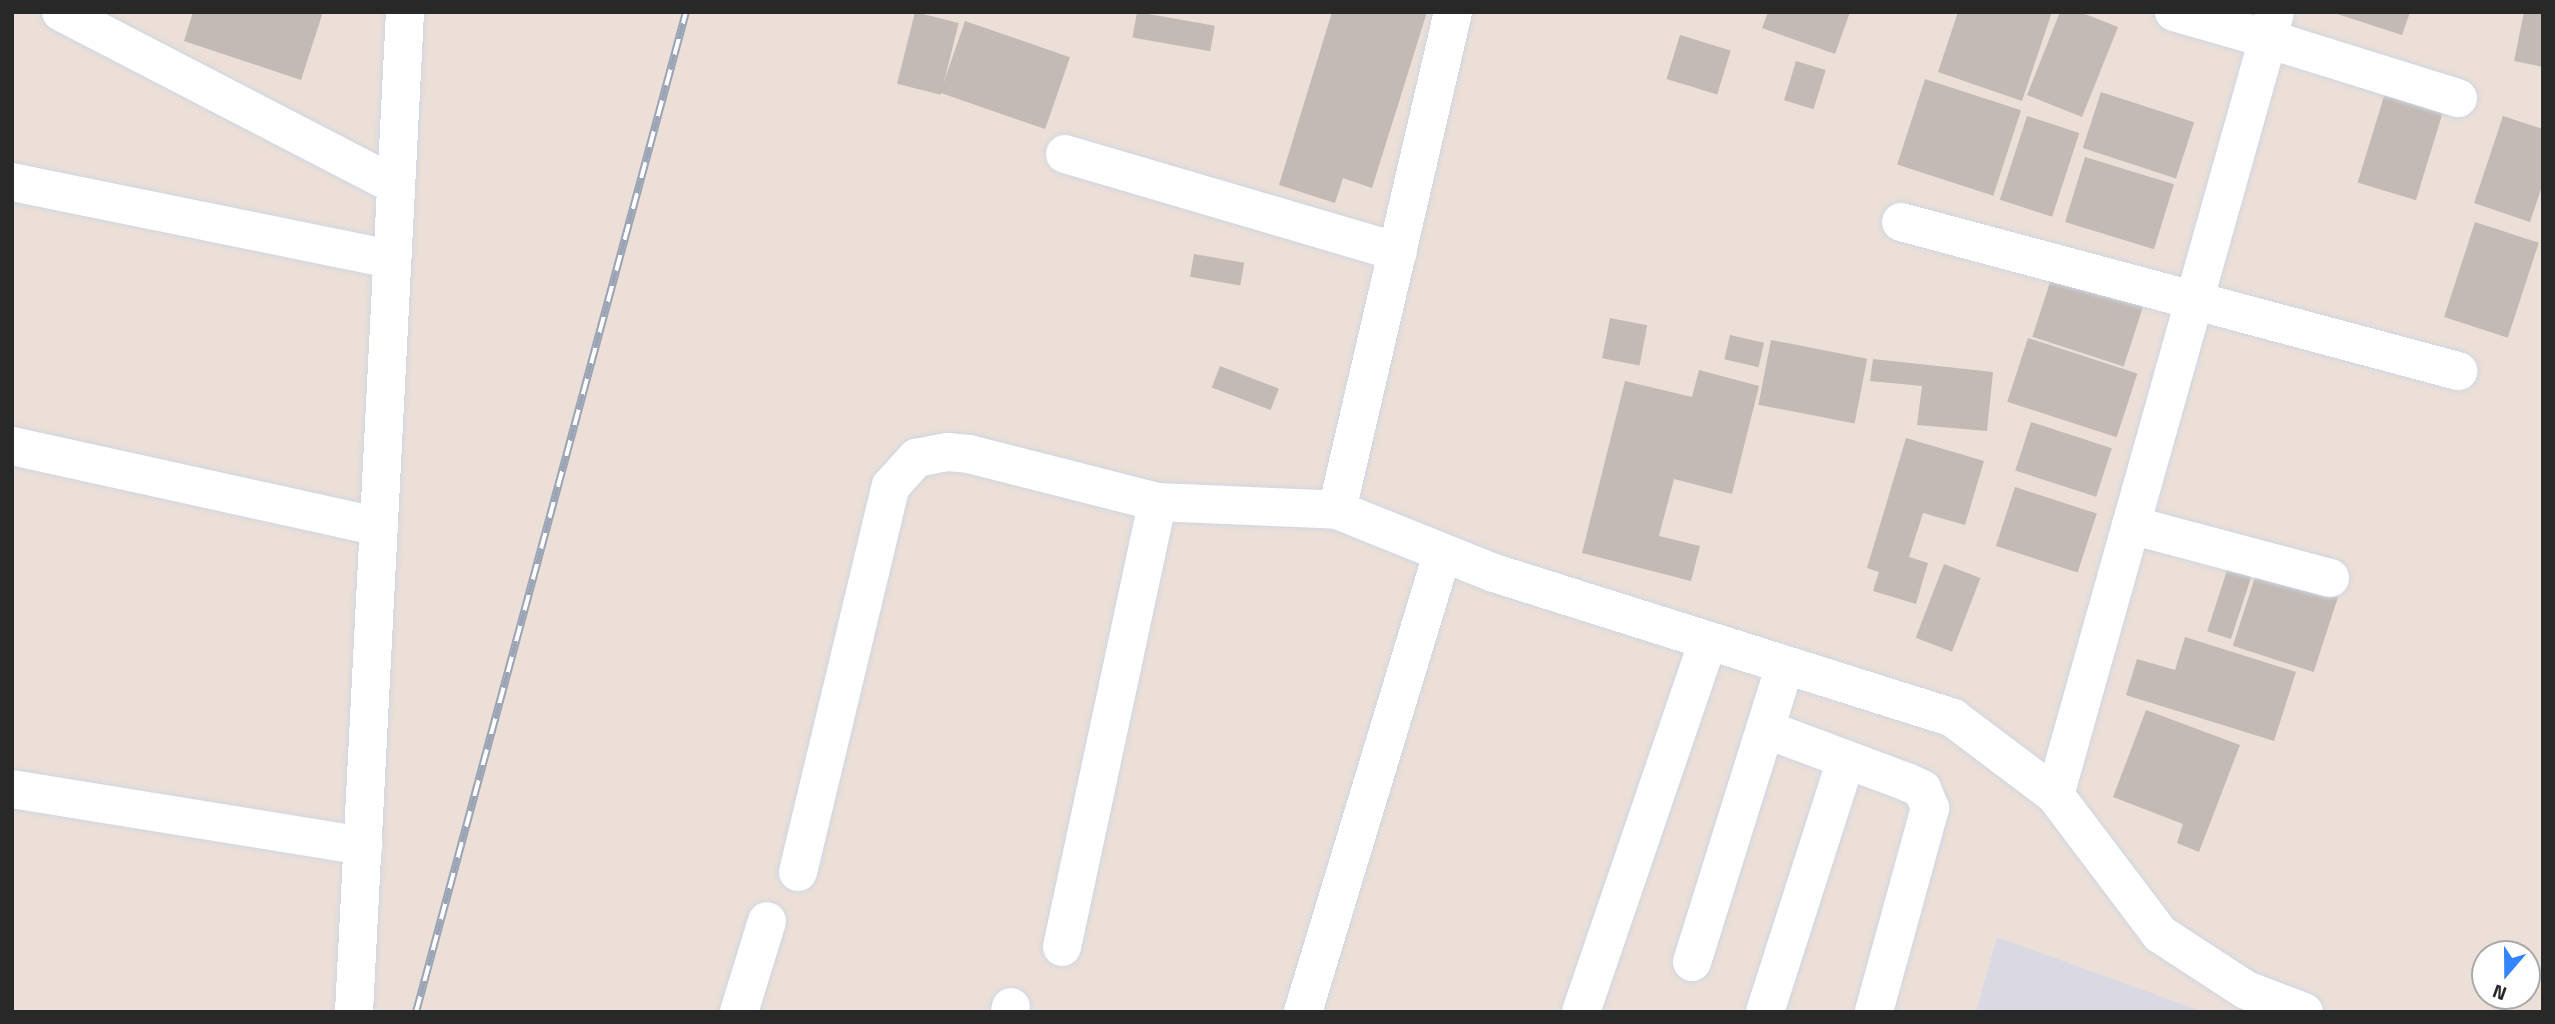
<!DOCTYPE html>
<html>
<head>
<meta charset="utf-8">
<style>
  body { margin:0 }
  #map { position:relative; width:2555px; height:1024px; overflow:hidden; background:#ecdfd7; font-family:"Titillium Web",sans-serif }
  div>[style] { position:absolute }
  .industrial>* { inset:0; background:#dad9e3 }
  .building>* { inset:0; background:#c3b9b5; transform-origin:0 0 }
  .roads { filter:drop-shadow(0 0 2px #cdd6e3) drop-shadow(0 0 2px #cdd6e3) }
  .minor>* { height:38px; margin:-19px; padding:0 19px; transform-origin:19px; border-radius:19px; background:#fff }
  .rail>* { height:8px; margin-top:-4px; transform-origin:0; background:repeating-linear-gradient(90deg,#fff 0 16px,#9aa4b5 0 32px); box-sizing:border-box; border-block:2px solid #9aa4b5 }
  span { translate:-50% -50%; white-space:nowrap; text-align:center; line-height:1.15; -webkit-text-stroke:5px #fff; paint-order:stroke }
  .frame { position:absolute; inset:0; border:14px solid #282828; pointer-events:none }
  .north { position:absolute; left:2471px; top:940px; width:70px; height:70px; box-sizing:border-box; background:#fff; border:2px solid #a9a9a9; border-radius:50%; rotate:200deg; font-size:19px; font-weight:700; line-height:28px; text-align:center; color:#282828 }
  .north::after { content:''; display:block; margin:auto; width:24px; height:32px; background:#3285ff; clip-path:polygon(50% 0,100% 100%,50% 72%,0 100%) }
</style>
</head>
<body>
<div id="map">
  <div class="industrial">
    <i style="clip-path:polygon(1997px 937px,2204px 1012px,1976px 1012px)"></i>
  </div>
  <div class="building">
    <i style="clip-path:polygon(193px 12px,323px 12px,301px 80px,184px 41px)"></i>
    <i style="left:915px;top:12px;width:45px;height:74px;rotate:14deg"></i>
    <i style="left:1137px;top:12px;width:79px;height:26px;rotate:10deg"></i>
    <i style="clip-path:polygon(1332px 12px,1427px 12px,1372px 188px,1343px 178px,1335px 203px,1279px 185px)"></i>
    <i style="clip-path:polygon(1768px 12px,1850px 12px,1835px 54px,1762px 28px)"></i>
    <i style="clip-path:polygon(1958px 12px,2052px 12px,2022px 101px,1938px 72px)"></i>
    <i style="clip-path:polygon(2060px 12px,2080px 12px,2118px 27px,2082px 117px,2027px 95px)"></i>
    <i style="clip-path:polygon(2331px 12px,2410px 12px,2402px 35px)"></i>
    <i style="clip-path:polygon(2524px 12px,2543px 12px,2543px 67px,2514px 61px)"></i>
    <i style="left:965px;top:21px;width:111px;height:76px;rotate:19deg"></i>
    <i style="left:1680px;top:35px;width:53px;height:46px;rotate:17deg"></i>
    <i style="left:1796px;top:61px;width:31px;height:41px;rotate:17deg"></i>
    <i style="left:1925px;top:79px;width:101px;height:90px;rotate:18deg"></i>
    <i style="left:2388px;top:83px;width:61px;height:104px;rotate:17deg"></i>
    <i style="left:2101px;top:92px;width:98px;height:59px;rotate:18deg"></i>
    <i style="left:2027px;top:116px;width:55px;height:88px;rotate:18deg"></i>
    <i style="clip-path:polygon(2503px 116px,2543px 129px,2543px 183px,2530px 222px,2474px 203px)"></i>
    <i style="left:2085px;top:157px;width:93px;height:68px;rotate:17deg"></i>
    <i style="left:2475px;top:222px;width:67px;height:100px;rotate:18deg"></i>
    <i style="left:1194px;top:254px;width:51px;height:23px;rotate:10deg"></i>
    <i style="left:2053px;top:273px;width:96px;height:67px;rotate:18deg"></i>
    <i style="left:1610px;top:318px;width:38px;height:41px;rotate:11deg"></i>
    <i style="left:1730px;top:335px;width:35px;height:25px;rotate:13deg"></i>
    <i style="left:2028px;top:338px;width:115px;height:67px;rotate:18deg"></i>
    <i style="left:1771px;top:340px;width:98px;height:66px;rotate:11deg"></i>
    <i style="clip-path:polygon(1873px 359px,1993px 372px,1987px 431px,1917px 425px,1922px 386px,1870px 381px)"></i>
    <i style="left:1220px;top:366px;width:63px;height:23px;rotate:21deg"></i>
    <i style="clip-path:polygon(1699px 370px,1759px 386px,1732px 494px,1674px 479px,1659px 536px,1700px 546px,1691px 581px,1582px 553px,1625px 381px,1692px 397px)"></i>
    <i style="left:2031px;top:422px;width:85px;height:51px;rotate:18deg"></i>
    <i style="clip-path:polygon(1906px 438px,1984px 461px,1965px 525px,1923px 513px,1909px 557px,1928px 563px,1916px 604px,1873px 591px,1879px 572px,1867px 568px)"></i>
    <i style="left:2015px;top:487px;width:86px;height:62px;rotate:18deg"></i>
    <i style="left:2231px;top:558px;width:25px;height:77px;rotate:18deg"></i>
    <i style="left:2260px;top:562px;width:85px;height:88px;rotate:18deg"></i>
    <i style="left:1944px;top:564px;width:39px;height:79px;rotate:21deg"></i>
    <i style="clip-path:polygon(2185px 637px,2296px 672px,2274px 741px,2126px 695px,2137px 659px,2175px 670px)"></i>
    <i style="clip-path:polygon(2146px 710px,2240px 745px,2199px 852px,2177px 843px,2183px 824px,2113px 797px)"></i>
  </div>
  <div class="roads">
    <div class="minor">
      <i style="left:61px;top:12px;width:377px;rotate:27.4deg"></i>
      <i style="left:1453px;top:12px;width:511px;rotate:103.11deg"></i>
      <i style="left:1337px;top:510px;width:169px;rotate:21.9deg"></i>
      <i style="left:1494px;top:573px;width:481px;rotate:17.5deg"></i>
      <i style="left:1953px;top:718px;width:128px;rotate:37deg"></i>
      <i style="left:2055px;top:795px;width:174px;rotate:52.9deg"></i>
      <i style="left:2160px;top:934px;width:103px;rotate:33.1deg"></i>
      <i style="left:2246px;top:990px;width:62px;rotate:20.8deg"></i>
      <i style="left:2275px;top:12px;width:28px;rotate:105deg"></i>
      <i style="left:2268px;top:39px;width:199px;rotate:17.3deg"></i>
      <i style="left:1065px;top:154px;width:347px;rotate:16.4deg"></i>
      <i style="left:12px;top:182px;width:388px;rotate:11.5deg"></i>
      <i style="left:1901px;top:222px;width:577px;rotate:14.98deg"></i>
      <i style="left:12px;top:446px;width:376px;rotate:12.4deg"></i>
      <i style="left:2131px;top:525px;width:206px;rotate:14.9deg"></i>
      <i style="left:1765px;top:729px;width:152px;rotate:20.5deg"></i>
      <i style="left:1907px;top:782px;width:17px;rotate:25deg"></i>
      <i style="left:1922px;top:789px;width:21px;rotate:67deg"></i>
      <i style="left:1930px;top:808px;width:212px;rotate:105.4deg"></i>
      <i style="left:12px;top:789px;width:356px;rotate:9.2deg"></i>
      <i style="left:2055px;top:795px;width:785px;rotate:-74.27deg"></i>
      <i style="left:2268px;top:39px;width:98px;rotate:-164deg"></i>
      <i style="left:798px;top:872px;width:397px;rotate:-76.5deg"></i>
      <i style="left:891px;top:486px;width:38px;rotate:-48deg"></i>
      <i style="left:916px;top:458px;width:32px;rotate:-11deg"></i>
      <i style="left:947px;top:452px;width:22px;rotate:5deg"></i>
      <i style="left:969px;top:454px;width:194px;rotate:14.3deg"></i>
      <i style="left:1157px;top:502px;width:180px;rotate:2.5deg"></i>
      <i style="left:1062px;top:947px;width:455px;rotate:-77.9deg"></i>
      <i style="left:1692px;top:962px;width:311px;rotate:-72.6deg"></i>
      <i style="left:354px;top:1012px;width:1001px;rotate:-87.08deg"></i>
      <i style="left:739px;top:1012px;width:95px;rotate:-72.9deg"></i>
      <i style="left:1010px;top:1012px;width:5px;rotate:-79deg"></i>
      <i style="left:1303px;top:1012px;width:479px;rotate:-73.1deg"></i>
      <i style="left:1581px;top:1012px;width:392px;rotate:-71.1deg"></i>
      <i style="left:1765px;top:1012px;width:265px;rotate:-72.2deg"></i>
    </div>
  </div>
  <div class="rail">
    <i style="left:416px;top:1012px;width:1036px;rotate:-74.89deg"></i>
  </div>
  <div class="frame"></div>
  <div class="north">N</div>
</div>
</body>
</html>
